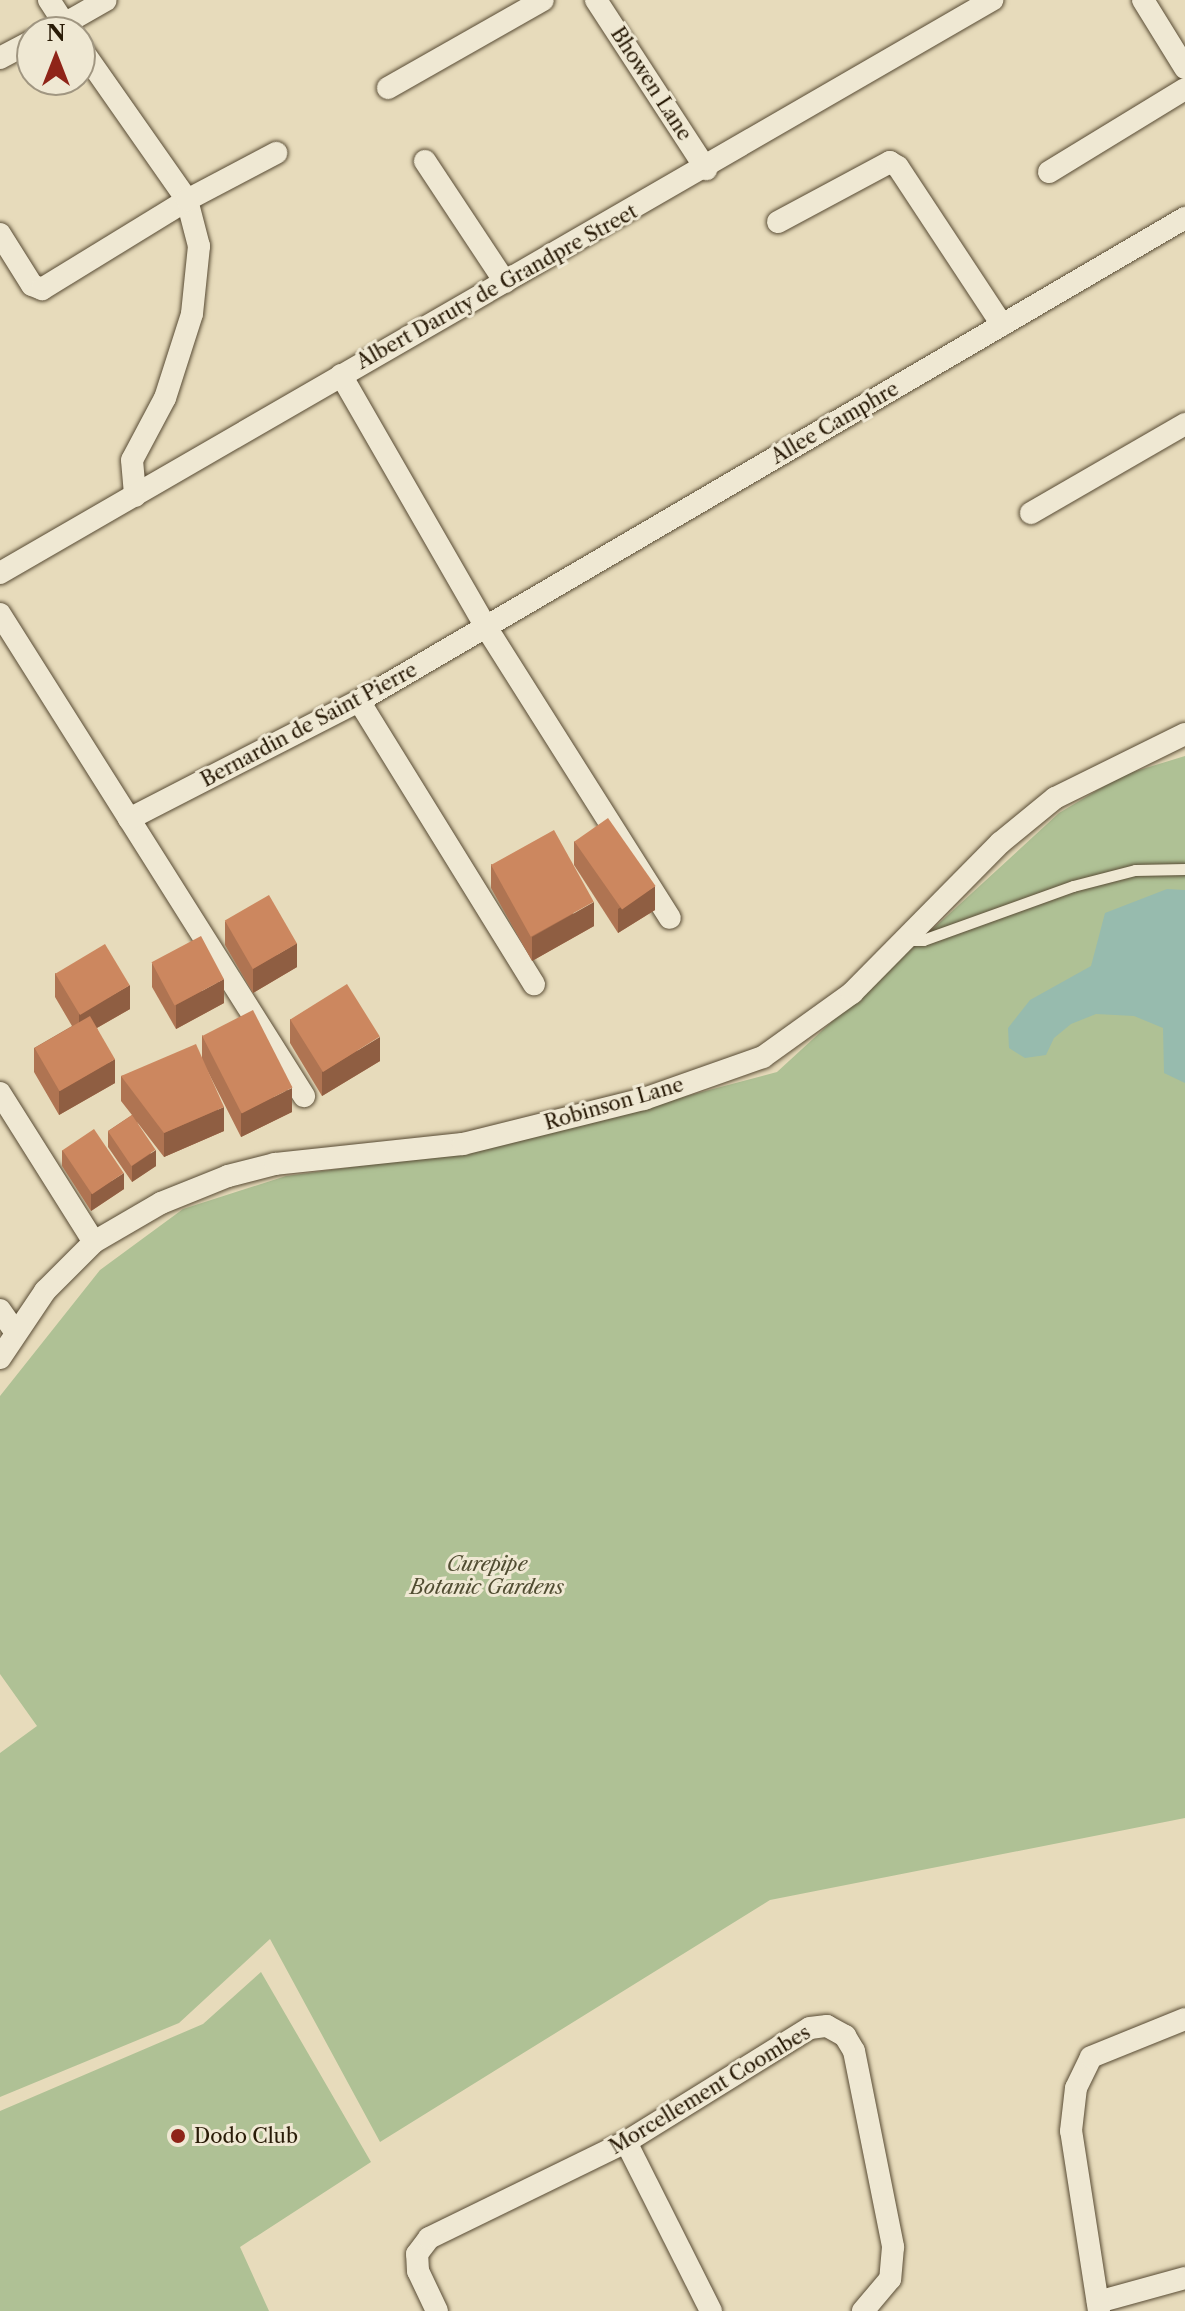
<!DOCTYPE html>
<html>
<head>
<meta charset="utf-8">
<style>
  body { margin:0 }
  #map { position:relative; width:1185px; height:2311px; overflow:hidden; background:#e7dbbb; font-family:"Libre Caslon Text",serif }
  div>[style] { position:absolute }
  .green>* { inset:0; background:#afc195 }
  .water>* { inset:0; background:#97bbae }
  .roads { filter:drop-shadow(0 0 2px #584b34) drop-shadow(0 0 2px #584b34) }
  .service>* { height:11px; margin:-5.5px; padding:0 5.5px; transform-origin:5.5px; border-radius:5.5px; background:#efe8d3 }
  .minor>* { height:22px; margin:-11px; padding:0 11px; transform-origin:11px; border-radius:11px; background:#efe8d3 }
  .wall>* { inset:0; background:#af7452 }
  .shaded-wall>* { inset:0; background:#8f5e42 }
  .building>* { inset:0; background:#cc875f; transform-origin:0 0 }
  .dots>* { width:22px; height:22px; translate:-50% -50%; box-sizing:border-box; border:4px solid #efe8d3; border-radius:50% }
  span { translate:-50% -50%; white-space:nowrap; text-align:center; line-height:1.15; -webkit-text-stroke:6px #efe8d3; paint-order:stroke }
  .street-label { font-size:20px; color:#291b07 }
  .park-label { font-size:20px; color:#514d32; font-style:italic }
  .poi-label { font-size:20px; color:#291b07 }
  .left { translate:0 -50%; text-align:left }
  .north { position:absolute; left:16px; top:16px; width:80px; height:80px; box-sizing:border-box; background:#efe8d3; border:2px solid #a09681; border-radius:50%; rotate:0deg; font-size:22px; font-weight:700; line-height:32px; text-align:center; color:#291b07 }
  .north::after { content:''; display:block; margin:auto; width:28px; height:36px; background:#8f2418; clip-path:polygon(50% 0,100% 100%,50% 72%,0 100%) }
</style>
</head>
<body>
<div id="map">
  <div class="green">
    <i style="clip-path:polygon(1185px 756px,1185px 1818px,770px 1900px,380px 2142px,270px 1939px,179px 2023px,0 2097px,0 1753px,37px 1726px,0 1674px,0 1396px,100px 1270px,183px 1209px,286px 1176px,486px 1149px,777px 1072px,1059px 813px,1123px 775px)"></i>
    <i style="clip-path:polygon(261px 1972px,371px 2162px,240px 2247px,269px 2311px,0 2311px,0 2111px,203px 2024px)"></i>
  </div>
  <div class="water">
    <i style="clip-path:polygon(1167px 889px,1185px 890px,1185px 1083px,1164px 1073px,1163px 1028px,1134px 1016px,1096px 1014px,1071px 1024px,1054px 1038px,1046px 1055px,1025px 1058px,1009px 1048px,1008px 1028px,1030px 1000px,1091px 966px,1105px 913px)"></i>
  </div>
  <div class="roads">
    <div class="service">
      <i style="left:907px;top:940px;width:16px"></i>
      <i style="left:923px;top:940px;width:159px;rotate:-19.8deg"></i>
      <i style="left:1073px;top:886px;width:64px;rotate:-14.5deg"></i>
      <i style="left:1135px;top:870px;width:50px;rotate:-1.1deg"></i>
    </div>
    <div class="minor">
      <i style="left:49px;top:0;width:38px;rotate:57deg"></i>
      <i style="left:596px;top:0;width:202px;rotate:56.9deg"></i>
      <i style="left:1143px;top:0;width:80px;rotate:58.3deg"></i>
      <i style="left:50px;top:32px;width:64px;rotate:-29.7deg"></i>
      <i style="left:80px;top:47px;width:187px;rotate:55deg"></i>
      <i style="left:187px;top:200px;width:48px;rotate:75.4deg"></i>
      <i style="left:199px;top:246px;width:68px;rotate:95.9deg"></i>
      <i style="left:192px;top:314px;width:88px;rotate:107.8deg"></i>
      <i style="left:165px;top:398px;width:70px;rotate:118deg"></i>
      <i style="left:132px;top:460px;width:36px;rotate:85deg"></i>
      <i style="left:0;top:58px;width:36px;rotate:-28deg"></i>
      <i style="left:388px;top:88px;width:178px;rotate:-29.6deg"></i>
      <i style="left:425px;top:161px;width:145px;rotate:56.5deg"></i>
      <i style="left:1049px;top:172px;width:159px;rotate:-31.4deg"></i>
      <i style="left:778px;top:222px;width:127px;rotate:-28.2deg"></i>
      <i style="left:890px;top:162px;width:9px;rotate:32deg"></i>
      <i style="left:898px;top:167px;width:189px;rotate:56.6deg"></i>
      <i style="left:0;top:234px;width:60px;rotate:57.9deg"></i>
      <i style="left:32px;top:285px;width:11px;rotate:22deg"></i>
      <i style="left:42px;top:289px;width:170px;rotate:-31.5deg"></i>
      <i style="left:187px;top:200px;width:101px;rotate:-27.8deg"></i>
      <i style="left:341px;top:375px;width:291px;rotate:60.1deg"></i>
      <i style="left:486px;top:627px;width:344px;rotate:57.7deg"></i>
      <i style="left:1031px;top:513px;width:178px;rotate:-30deg"></i>
      <i style="left:0;top:573px;width:1146px;rotate:-30.01deg"></i>
      <i style="left:0;top:614px;width:570px;rotate:57.76deg"></i>
      <i style="left:359px;top:701px;width:333px;rotate:58.3deg"></i>
      <i style="left:129px;top:819px;width:259px;rotate:-27.2deg"></i>
      <i style="left:359px;top:701px;width:957px;rotate:-30.32deg"></i>
      <i style="left:0;top:1093px;width:176px;rotate:57.8deg"></i>
      <i style="left:0;top:1310px;width:28px;rotate:55deg"></i>
      <i style="left:0;top:1358px;width:81px;rotate:-56.1deg"></i>
      <i style="left:45px;top:1291px;width:69px;rotate:-45deg"></i>
      <i style="left:94px;top:1242px;width:78px;rotate:-30.2deg"></i>
      <i style="left:161px;top:1203px;width:72px;rotate:-21.9deg"></i>
      <i style="left:228px;top:1176px;width:49px;rotate:-14.3deg"></i>
      <i style="left:275px;top:1164px;width:189px;rotate:-6.1deg"></i>
      <i style="left:463px;top:1144px;width:187px;rotate:-14deg"></i>
      <i style="left:644px;top:1099px;width:126px;rotate:-19.4deg"></i>
      <i style="left:763px;top:1057px;width:110px;rotate:-35.7deg"></i>
      <i style="left:852px;top:993px;width:211px;rotate:-45.4deg"></i>
      <i style="left:1000px;top:843px;width:71px;rotate:-39.3deg"></i>
      <i style="left:1055px;top:798px;width:145px;rotate:-26.2deg"></i>
      <i style="left:626px;top:2142px;width:189px;rotate:63.3deg"></i>
      <i style="left:1098px;top:2302px;width:90px;rotate:-15.4deg"></i>
      <i style="left:437px;top:2311px;width:44px;rotate:-115.4deg"></i>
      <i style="left:418px;top:2271px;width:17px;rotate:-93deg"></i>
      <i style="left:417px;top:2254px;width:20px;rotate:-53deg"></i>
      <i style="left:429px;top:2238px;width:219px;rotate:-26deg"></i>
      <i style="left:626px;top:2142px;width:216px;rotate:-31.8deg"></i>
      <i style="left:810px;top:2028px;width:17px;rotate:-7deg"></i>
      <i style="left:827px;top:2026px;width:21px;rotate:29deg"></i>
      <i style="left:845px;top:2036px;width:17px;rotate:59deg"></i>
      <i style="left:854px;top:2051px;width:200px;rotate:78.7deg"></i>
      <i style="left:893px;top:2247px;width:32px;rotate:95deg"></i>
      <i style="left:890px;top:2279px;width:42px;rotate:130.2deg"></i>
      <i style="left:1099px;top:2311px;width:182px;rotate:-98.8deg"></i>
      <i style="left:1071px;top:2131px;width:43px;rotate:-83.4deg"></i>
      <i style="left:1076px;top:2088px;width:34px;rotate:-64deg"></i>
      <i style="left:1091px;top:2057px;width:101px;rotate:-22deg"></i>
    </div>
  </div>
  <div class="wall">
    <i style="clip-path:polygon(574px 841px,655px 910px,618px 933px,574px 865px)"></i>
    <i style="clip-path:polygon(491px 864px,594px 926px,532px 961px,491px 888px)"></i>
    <i style="clip-path:polygon(225px 921px,297px 967px,253px 993px,225px 945px)"></i>
    <i style="clip-path:polygon(152px 963px,224px 1003px,176px 1029px,152px 987px)"></i>
    <i style="clip-path:polygon(55px 973px,130px 1009px,97px 1028px,115px 1083px,59px 1115px,34px 1072px,34px 1048px,72px 1026px,55px 997px)"></i>
    <i style="clip-path:polygon(290px 1019px,380px 1061px,322px 1096px,290px 1043px)"></i>
    <i style="clip-path:polygon(202px 1035px,292px 1112px,241px 1137px,207px 1070px,224px 1131px,164px 1157px,137px 1122px,156px 1166px,132px 1182px,108px 1147px,108px 1131px,132px 1115px,121px 1101px,121px 1076px,202px 1058px)"></i>
    <i style="clip-path:polygon(62px 1150px,124px 1189px,91px 1211px,62px 1166px)"></i>
  </div>
  <div class="shaded-wall">
    <i style="clip-path:polygon(655px 886px,655px 910px,618px 933px,618px 909px)"></i>
    <i style="clip-path:polygon(594px 902px,594px 926px,532px 961px,532px 937px)"></i>
    <i style="clip-path:polygon(297px 943px,297px 967px,253px 993px,253px 969px)"></i>
    <i style="clip-path:polygon(224px 979px,224px 1003px,176px 1029px,176px 1005px)"></i>
    <i style="clip-path:polygon(130px 985px,130px 1009px,79px 1038px,79px 1014px)"></i>
    <i style="clip-path:polygon(380px 1037px,380px 1061px,322px 1096px,322px 1072px)"></i>
    <i style="clip-path:polygon(115px 1059px,115px 1083px,59px 1115px,59px 1091px)"></i>
    <i style="clip-path:polygon(292px 1088px,292px 1112px,241px 1137px,241px 1113px)"></i>
    <i style="clip-path:polygon(224px 1107px,224px 1131px,164px 1157px,164px 1133px)"></i>
    <i style="clip-path:polygon(156px 1150px,156px 1166px,132px 1182px,132px 1166px)"></i>
    <i style="clip-path:polygon(124px 1173px,124px 1189px,91px 1211px,91px 1194px)"></i>
  </div>
  <div class="building">
    <i style="left:608px;top:818px;width:83px;height:41px;rotate:55deg"></i>
    <i style="left:554px;top:830px;width:82px;height:72px;rotate:61deg"></i>
    <i style="left:269px;top:895px;width:56px;height:51px;rotate:60deg"></i>
    <i style="left:201px;top:936px;width:49px;height:56px;rotate:62deg"></i>
    <i style="left:105px;top:944px;width:48px;height:58px;rotate:59deg"></i>
    <i style="left:347px;top:984px;width:62px;height:67px;rotate:58deg"></i>
    <i style="left:253px;top:1010px;width:87px;height:57px;rotate:63deg"></i>
    <i style="left:90px;top:1016px;width:50px;height:64px;rotate:60deg"></i>
    <i style="clip-path:polygon(196px 1044px,224px 1107px,164px 1133px,121px 1076px)"></i>
    <i style="left:132px;top:1115px;width:42px;height:29px;rotate:56deg"></i>
    <i style="left:94px;top:1129px;width:53px;height:38px;rotate:56deg"></i>
  </div>
  <div class="dots">
    <i style="left:178px;top:2136px;background:#8f2418"></i>
  </div>
  <div class="street-label">
    <span style="left:651px;top:84px;rotate:57deg">Bhowen Lane</span>
    <span style="left:497px;top:287px;rotate:-29deg">Albert Daruty de Grandpre Street</span>
    <span style="left:835px;top:423px;rotate:-30deg">Allee Camphre</span>
    <span style="left:309px;top:725px;rotate:-28deg">Bernardin de Saint Pierre</span>
    <span style="left:614px;top:1104px;rotate:-16deg">Robinson Lane</span>
    <span style="left:710px;top:2090px;rotate:-31deg">Morcellement Coombes</span>
  </div>
  <div class="park-label">
    <span style="left:487px;top:1576px">Curepipe<br>Botanic Gardens</span>
  </div>
  <div class="poi-label">
    <span class="left" style="left:194px;top:2136px">Dodo Club</span>
  </div>
  <div class="north">N</div>
</div>
</body>
</html>
